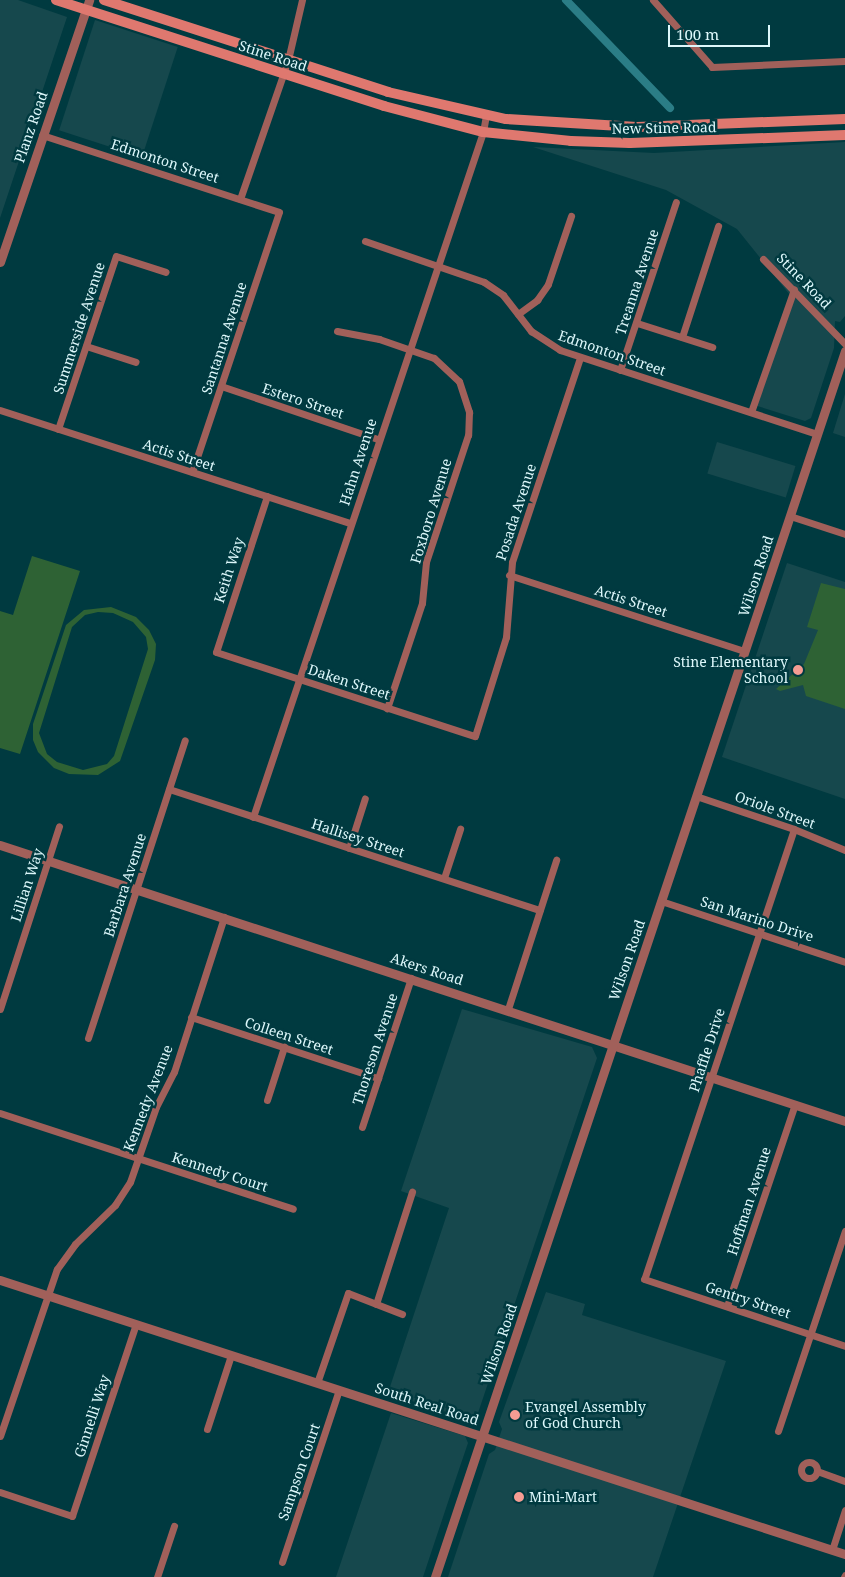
<!DOCTYPE html>
<html>
<head>
<meta charset="utf-8">
<style>
  body { margin:0 }
  #map { position:relative; width:845px; height:1577px; overflow:hidden; background:#003a40; font-family:"Noto Serif",serif }
  div>[style] { position:absolute }
  .built>* { inset:0; background:#16484d; transform-origin:0 0 }
  .green>* { inset:0; background:#2e6234 }
  .canal>* { height:8px; margin:-4px; padding:0 4px; transform-origin:4px; border-radius:4px; background:#2b7d86 }
  .minor>* { height:7px; margin:-3.5px; padding:0 3.5px; transform-origin:3.5px; border-radius:3.5px; background:#a1605a }
  .minor>.ring { margin:-3.5px; padding:0; box-sizing:content-box; background:none; border:7px solid #a1605a; border-radius:50% }
  .tertiary>* { height:9px; margin:-4.5px; padding:0 4.5px; transform-origin:4.5px; border-radius:4.5px; background:#a1605a }
  .secondary>* { height:10px; margin:-5px; padding:0 5px; transform-origin:5px; border-radius:5px; background:#df786f }
  .dots>* { width:14px; height:14px; translate:-50% -50%; box-sizing:border-box; border:2px solid #003a40; border-radius:50% }
  span { translate:-50% -50%; white-space:nowrap; text-align:center; line-height:1.15; -webkit-text-stroke:5px #003a40; paint-order:stroke }
  .street-label { font-size:14px; color:#ddf8fb }
  .poi-label { font-size:14px; color:#ddf8fb }
  .right { translate:-100% -50%; text-align:right }
  .left { translate:0 -50%; text-align:left }
  .scale { position:absolute; left:668px; top:25px; width:102px; height:22px; box-sizing:border-box; border:2px solid #ddf8fb; border-top:0; padding-left:6px; font-size:15px; line-height:18px; white-space:nowrap; color:#ddf8fb; -webkit-text-stroke:4px #003a40; paint-order:stroke }
</style>
</head>
<body>
<div id="map">
  <div class="built">
    <i style="clip-path:polygon(0 0,18px 0,67px 17px,0 218px)"></i>
    <i style="left:95px;top:20px;width:87px;height:116px;rotate:18deg"></i>
    <i style="clip-path:polygon(845px 142px,845px 316px,840px 322px,835px 321px,834px 348px,811px 418px,805px 421px,751px 404px,790px 295px,737px 229px,666px 190px,533px 147px,654px 153px)"></i>
    <i style="clip-path:polygon(845px 394px,845px 437px,833px 433px)"></i>
    <i style="left:717px;top:442px;width:82px;height:33px;rotate:17deg"></i>
    <i style="clip-path:polygon(787px 563px,845px 582px,845px 799px,722px 757px)"></i>
    <i style="clip-path:polygon(462px 1009px,592px 1047px,597px 1058px,476px 1419px,469px 1423px,387px 1396px,449px 1208px,401px 1191px)"></i>
    <i style="clip-path:polygon(546px 1292px,585px 1304px,582px 1315px,726px 1361px,653px 1577px,448px 1577px,489px 1454px,495px 1450px,502px 1429px,499px 1422px)"></i>
    <i style="clip-path:polygon(391px 1413px,465px 1436px,468px 1443px,452px 1490px,423px 1577px,336px 1577px)"></i>
  </div>
  <div class="green">
    <i style="clip-path:polygon(32px 556px,80px 571px,20px 754px,0 748px,0 611px,13px 615px)"></i>
    <i style="clip-path:polygon(821px 583px,845px 589px,845px 709px,806px 696px,803px 685px,780px 691px,776px 689px,804px 664px,818px 630px,807px 627px)"></i>
    <i style="clip-path:polygon(evenodd,111px 607px,136px 617px,149px 630px,156px 644px,155px 660px,120px 761px,98px 775px,69px 774px,54px 768px,38px 752px,33px 740px,33px 724px,66px 625px,84px 610px,111px 607px,98px 612px,113px 613px,133px 622px,146px 637px,148px 649px,114px 756px,107px 764px,83px 770px,57px 762px,47px 754px,39px 733px,72px 627px,85px 615px,98px 612px)"></i>
  </div>
  <div class="canal">
    <i style="left:566px;top:0;width:150px;rotate:46.1deg"></i>
  </div>
  <div class="minor">
    <i style="left:653px;top:0;width:89px;rotate:48.6deg"></i>
    <i style="left:712px;top:67px;width:133px;rotate:-2.6deg"></i>
    <i style="left:42px;top:135px;width:249px;rotate:18deg"></i>
    <i style="left:279px;top:212px;width:274px;rotate:108.5deg"></i>
    <i style="left:240px;top:199px;width:147px;rotate:-70.9deg"></i>
    <i style="left:288px;top:60px;width:62px;rotate:-76.9deg"></i>
    <i style="left:365px;top:241px;width:126px;rotate:19deg"></i>
    <i style="left:484px;top:282px;width:23px;rotate:34deg"></i>
    <i style="left:503px;top:295px;width:46px;rotate:52.1deg"></i>
    <i style="left:531px;top:331px;width:35px;rotate:33deg"></i>
    <i style="left:560px;top:350px;width:270px;rotate:18.1deg"></i>
    <i style="left:763px;top:259px;width:118px;rotate:46deg"></i>
    <i style="left:518px;top:314px;width:24px;rotate:-36deg"></i>
    <i style="left:537px;top:300px;width:19px;rotate:-55deg"></i>
    <i style="left:548px;top:284px;width:72px;rotate:-71.3deg"></i>
    <i style="left:637px;top:323px;width:79px;rotate:17.7deg"></i>
    <i style="left:337px;top:331px;width:43px;rotate:10.8deg"></i>
    <i style="left:379px;top:339px;width:58px;rotate:19.1deg"></i>
    <i style="left:434px;top:358px;width:34px;rotate:43deg"></i>
    <i style="left:459px;top:381px;width:33px;rotate:72deg"></i>
    <i style="left:469px;top:412px;width:23px;rotate:92deg"></i>
    <i style="left:468px;top:435px;width:134px;rotate:108.3deg"></i>
    <i style="left:426px;top:562px;width:41px;rotate:95.6deg"></i>
    <i style="left:422px;top:603px;width:111px;rotate:108.4deg"></i>
    <i style="left:682px;top:337px;width:117px;rotate:-72deg"></i>
    <i style="left:86px;top:346px;width:52px;rotate:17.7deg"></i>
    <i style="left:620px;top:370px;width:177px;rotate:-71.6deg"></i>
    <i style="left:221px;top:386px;width:166px;rotate:18.7deg"></i>
    <i style="left:0;top:410px;width:368px;rotate:17.9deg"></i>
    <i style="left:751px;top:412px;width:130px;rotate:-70.7deg"></i>
    <i style="left:58px;top:429px;width:182px;rotate:-71.5deg"></i>
    <i style="left:116px;top:256px;width:52px;rotate:17.7deg"></i>
    <i style="left:267px;top:496px;width:164px;rotate:108.1deg"></i>
    <i style="left:216px;top:652px;width:272px;rotate:18deg"></i>
    <i style="left:475px;top:736px;width:104px;rotate:-72.6deg"></i>
    <i style="left:506px;top:637px;width:75px;rotate:-85.4deg"></i>
    <i style="left:512px;top:562px;width:216px;rotate:-71.6deg"></i>
    <i style="left:790px;top:516px;width:58px;rotate:18.1deg"></i>
    <i style="left:509px;top:575px;width:248px;rotate:17.9deg"></i>
    <i style="left:169px;top:789px;width:390px;rotate:18.1deg"></i>
    <i style="left:696px;top:796px;width:103px;rotate:18.6deg"></i>
    <i style="left:794px;top:829px;width:55px;rotate:22.4deg"></i>
    <i style="left:253px;top:817px;width:723px;rotate:-71.44deg"></i>
    <i style="left:483px;top:132px;width:17px;rotate:-80deg"></i>
    <i style="left:794px;top:829px;width:474px;rotate:108.4deg"></i>
    <i style="left:644px;top:1279px;width:212px;rotate:18.4deg"></i>
    <i style="left:349px;top:848px;width:52px;rotate:-72.3deg"></i>
    <i style="left:444px;top:878px;width:52px;rotate:-71.9deg"></i>
    <i style="left:661px;top:901px;width:194px;rotate:18.3deg"></i>
    <i style="left:0;top:1009px;width:192px;rotate:-72.1deg"></i>
    <i style="left:508px;top:1009px;width:157px;rotate:-72.1deg"></i>
    <i style="left:191px;top:1017px;width:197px;rotate:18.1deg"></i>
    <i style="left:88px;top:1038px;width:313px;rotate:-72deg"></i>
    <i style="left:267px;top:1100px;width:56px;rotate:-72.2deg"></i>
    <i style="left:0;top:1113px;width:308px;rotate:18.1deg"></i>
    <i style="left:362px;top:1127px;width:157px;rotate:-71.8deg"></i>
    <i style="left:376px;top:1304px;width:118px;rotate:-72.2deg"></i>
    <i style="left:727px;top:1306px;width:213px;rotate:-71.4deg"></i>
    <i style="left:317px;top:1383px;width:95px;rotate:-71deg"></i>
    <i style="left:348px;top:1293px;width:58px;rotate:21.3deg"></i>
    <i style="left:207px;top:1429px;width:78px;rotate:-72deg"></i>
    <i style="left:778px;top:1431px;width:211px;rotate:-71.5deg"></i>
    <i style="left:0;top:1436px;width:176px;rotate:-71.2deg"></i>
    <i style="left:57px;top:1269px;width:31px;rotate:-54deg"></i>
    <i style="left:75px;top:1244px;width:56px;rotate:-44.3deg"></i>
    <i style="left:115px;top:1205px;width:27px;rotate:-57deg"></i>
    <i style="left:130px;top:1182px;width:79px;rotate:-70.9deg"></i>
    <i style="left:156px;top:1107px;width:39px;rotate:-63deg"></i>
    <i style="left:174px;top:1072px;width:163px;rotate:-72.1deg"></i>
    <i class="ring" style="left:801px;top:1462px;width:9px;height:9px"></i>
    <i style="left:817px;top:1471px;width:30px;rotate:20deg"></i>
    <i style="left:0;top:1492px;width:76px;rotate:18.4deg"></i>
    <i style="left:72px;top:1516px;width:202px;rotate:-71.6deg"></i>
    <i style="left:832px;top:1550px;width:42px;rotate:-72deg"></i>
    <i style="left:282px;top:1562px;width:181px;rotate:-71.7deg"></i>
    <i style="left:157px;top:1577px;width:54px;rotate:-71.6deg"></i>
    <i style="left:844px;top:1577px;width:2px;rotate:-63deg"></i>
  </div>
  <div class="tertiary">
    <i style="left:0;top:262px;width:277px;rotate:-71.2deg"></i>
    <i style="left:0;top:845px;width:889px;rotate:18.09deg"></i>
    <i style="left:0;top:1280px;width:888px;rotate:17.97deg"></i>
    <i style="left:435px;top:1577px;width:1293px;rotate:-71.51deg"></i>
  </div>
  <div class="secondary">
    <i style="left:56px;top:0;width:345px;rotate:17.9deg"></i>
    <i style="left:384px;top:106px;width:102px;rotate:14.7deg"></i>
    <i style="left:483px;top:132px;width:88px;rotate:5.8deg"></i>
    <i style="left:571px;top:141px;width:59px;rotate:1.9deg"></i>
    <i style="left:630px;top:143px;width:215px;rotate:-2.1deg"></i>
    <i style="left:104px;top:0;width:299px;rotate:17.9deg"></i>
    <i style="left:388px;top:92px;width:121px;rotate:12.9deg"></i>
    <i style="left:506px;top:119px;width:131px;rotate:3.5deg"></i>
    <i style="left:637px;top:127px;width:208px;rotate:-2.2deg"></i>
  </div>
  <div class="dots">
    <i style="left:798px;top:670px;background:#f59c93"></i>
    <i style="left:515px;top:1415px;background:#f59c93"></i>
    <i style="left:519px;top:1497px;background:#f59c93"></i>
  </div>
  <div class="street-label">
    <span style="left:273px;top:56px;rotate:18deg">Stine Road</span>
    <span style="left:31px;top:127px;rotate:-71deg">Planz Road</span>
    <span style="left:664px;top:128px;rotate:-1deg">New Stine Road</span>
    <span style="left:165px;top:161px;rotate:18deg">Edmonton Street</span>
    <span style="left:804px;top:281px;rotate:46deg">Stine Road</span>
    <span style="left:637px;top:282px;rotate:-72deg">Treanna Avenue</span>
    <span style="left:79px;top:328px;rotate:-72deg">Summerside Avenue</span>
    <span style="left:224px;top:338px;rotate:-72deg">Santanna Avenue</span>
    <span style="left:612px;top:353px;rotate:19deg">Edmonton Street</span>
    <span style="left:303px;top:401px;rotate:18deg">Estero Street</span>
    <span style="left:179px;top:455px;rotate:18deg">Actis Street</span>
    <span style="left:358px;top:462px;rotate:-72deg">Hahn Avenue</span>
    <span style="left:431px;top:511px;rotate:-73deg">Foxboro Avenue</span>
    <span style="left:516px;top:512px;rotate:-72deg">Posada Avenue</span>
    <span style="left:229px;top:570px;rotate:-72deg">Keith Way</span>
    <span style="left:756px;top:576px;rotate:-72deg">Wilson Road</span>
    <span style="left:631px;top:601px;rotate:18deg">Actis Street</span>
    <span style="left:349px;top:682px;rotate:18deg">Daken Street</span>
    <span style="left:775px;top:810px;rotate:20deg">Oriole Street</span>
    <span style="left:358px;top:838px;rotate:18deg">Hallisey Street</span>
    <span style="left:27px;top:885px;rotate:-72deg">Lillian Way</span>
    <span style="left:125px;top:885px;rotate:-72deg">Barbara Avenue</span>
    <span style="left:757px;top:919px;rotate:18deg">San Marino Drive</span>
    <span style="left:627px;top:960px;rotate:-71deg">Wilson Road</span>
    <span style="left:427px;top:969px;rotate:18deg">Akers Road</span>
    <span style="left:289px;top:1036px;rotate:18deg">Colleen Street</span>
    <span style="left:375px;top:1049px;rotate:-72deg">Thoreson Avenue</span>
    <span style="left:707px;top:1050px;rotate:-72deg">Phaffle Drive</span>
    <span style="left:148px;top:1098px;rotate:-69deg">Kennedy Avenue</span>
    <span style="left:220px;top:1172px;rotate:18deg">Kennedy Court</span>
    <span style="left:749px;top:1201px;rotate:-72deg">Hoffman Avenue</span>
    <span style="left:748px;top:1300px;rotate:18deg">Gentry Street</span>
    <span style="left:499px;top:1344px;rotate:-71deg">Wilson Road</span>
    <span style="left:427px;top:1404px;rotate:18deg">South Real Road</span>
    <span style="left:92px;top:1416px;rotate:-72deg">Ginnelli Way</span>
    <span style="left:299px;top:1472px;rotate:-71deg">Sampson Court</span>
  </div>
  <div class="poi-label">
    <span class="right" style="left:788px;top:670px">Stine Elementary<br>School</span>
    <span class="left" style="left:525px;top:1415px">Evangel Assembly<br>of God Church</span>
    <span class="left" style="left:529px;top:1497px">Mini-Mart</span>
  </div>
  <div class="scale">100 m</div>
</div>
</body>
</html>
